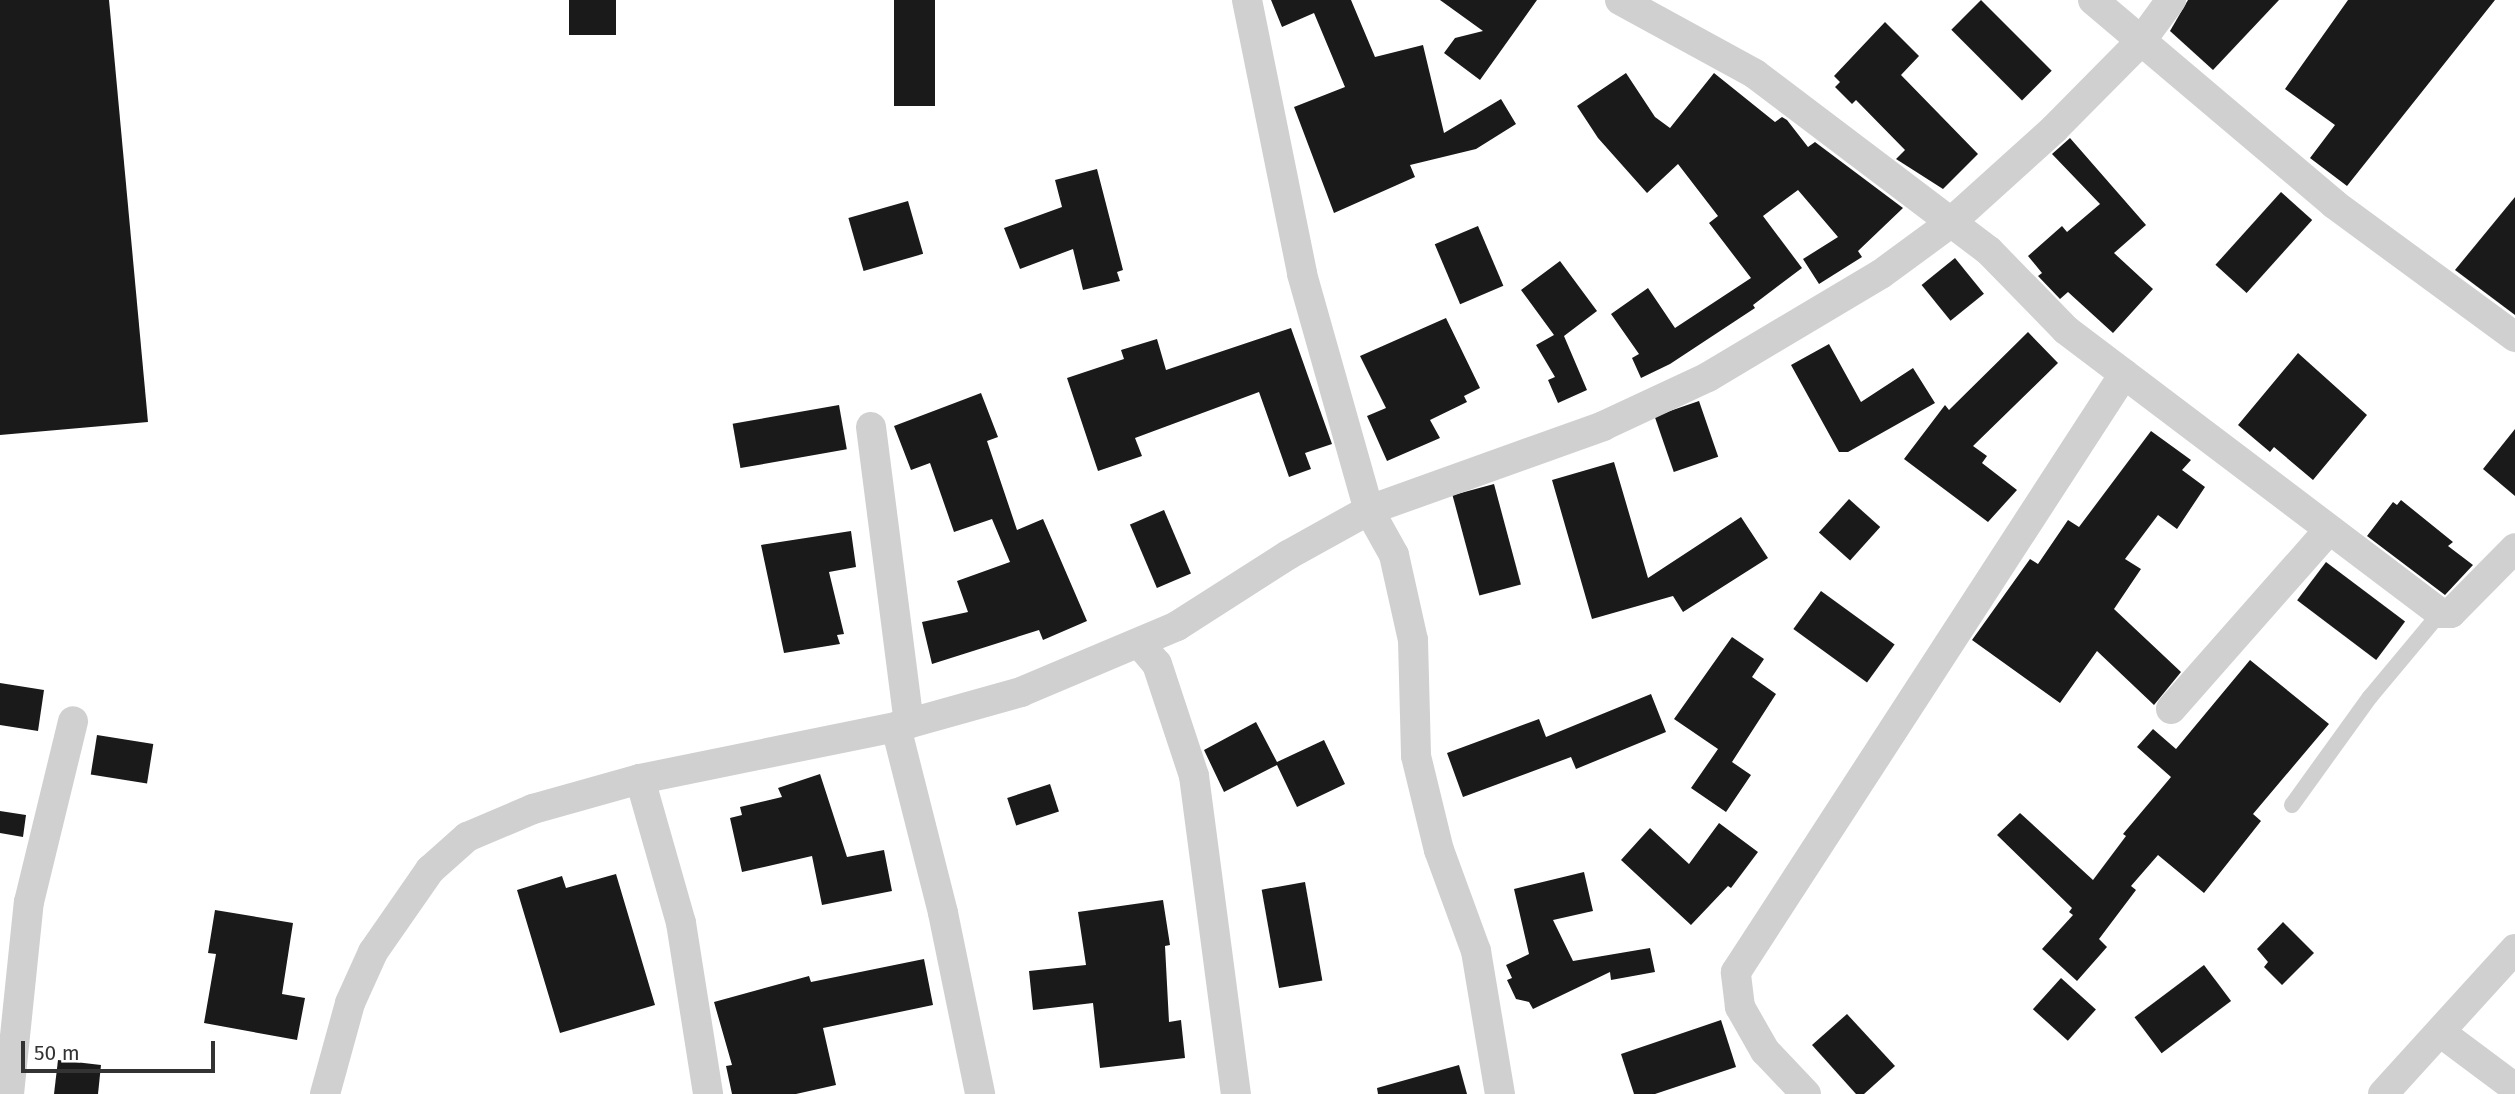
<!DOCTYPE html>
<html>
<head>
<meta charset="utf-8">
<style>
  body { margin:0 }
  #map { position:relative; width:2515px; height:1094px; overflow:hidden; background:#fff; font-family:"Fira Sans",sans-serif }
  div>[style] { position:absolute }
  .building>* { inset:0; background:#1a1a1a; transform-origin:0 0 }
  .lane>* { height:16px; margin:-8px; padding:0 8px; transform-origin:8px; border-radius:8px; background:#d0d0d0 }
  .street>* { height:30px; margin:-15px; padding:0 15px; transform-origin:15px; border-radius:15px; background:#d0d0d0 }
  span { translate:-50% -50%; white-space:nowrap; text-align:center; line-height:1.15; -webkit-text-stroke:7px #fff; paint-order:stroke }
  .scale { position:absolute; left:21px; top:1041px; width:194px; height:32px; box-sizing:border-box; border:4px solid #333; border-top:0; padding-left:9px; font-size:21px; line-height:24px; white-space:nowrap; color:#333; -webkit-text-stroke:5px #fff; paint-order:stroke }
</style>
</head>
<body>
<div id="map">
  <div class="building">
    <i style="clip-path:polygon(0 0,109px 0,148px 422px,0 435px)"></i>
    <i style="left:569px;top:0;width:47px;height:35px"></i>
    <i style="left:894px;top:0;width:41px;height:106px"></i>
    <i style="clip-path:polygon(1271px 0,1351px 0,1375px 57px,1423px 45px,1444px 133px,1501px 99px,1516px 124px,1476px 149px,1410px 165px,1415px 177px,1334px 213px,1294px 107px,1345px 87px,1314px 13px,1282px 27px)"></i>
    <i style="clip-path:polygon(1440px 0,1537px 0,1480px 80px,1444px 53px,1455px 38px,1483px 31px)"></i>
    <i style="left:1981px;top:0;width:100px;height:42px;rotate:45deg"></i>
    <i style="clip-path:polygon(2188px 0,2279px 0,2213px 70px,2170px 31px)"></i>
    <i style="clip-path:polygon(2348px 0,2495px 0,2347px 186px,2310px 158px,2335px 125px,2285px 89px)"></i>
    <i style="clip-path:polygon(1885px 22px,1919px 56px,1901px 75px,1978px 154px,1943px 189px,1896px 159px,1905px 150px,1856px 100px,1852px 104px,1835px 87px,1840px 82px,1834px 76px)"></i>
    <i style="clip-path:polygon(1626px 73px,1655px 117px,1670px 128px,1714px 73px,1775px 122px,1782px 117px,1787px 120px,1808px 147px,1815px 142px,1903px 208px,1858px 251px,1862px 257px,1819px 284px,1803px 259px,1838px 237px,1798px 190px,1763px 216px,1802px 268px,1753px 305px,1755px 308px,1670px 364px,1641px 378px,1632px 358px,1639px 354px,1611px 314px,1648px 288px,1675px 328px,1751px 278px,1709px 223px,1718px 216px,1678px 164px,1647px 193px,1598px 138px,1577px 106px)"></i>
    <i style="clip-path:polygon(2070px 138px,2146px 225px,2114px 253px,2153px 289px,2113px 333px,2068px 292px,2060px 299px,2038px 276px,2042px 273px,2028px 256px,2062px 226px,2067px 232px,2100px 204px,2052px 154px)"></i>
    <i style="clip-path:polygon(1097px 169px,1123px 270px,1117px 272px,1120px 281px,1083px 290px,1073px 249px,1020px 269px,1004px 228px,1062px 207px,1055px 180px)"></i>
    <i style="left:2281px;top:192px;width:42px;height:98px;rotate:42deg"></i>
    <i style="clip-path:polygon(2515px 197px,2515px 315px,2455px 270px)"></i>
    <i style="left:908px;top:201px;width:55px;height:62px;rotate:74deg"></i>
    <i style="left:1478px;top:226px;width:65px;height:47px;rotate:67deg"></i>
    <i style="left:1955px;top:258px;width:46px;height:43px;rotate:51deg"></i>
    <i style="clip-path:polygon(1560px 261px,1597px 311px,1564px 336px,1587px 390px,1558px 403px,1548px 380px,1555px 377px,1536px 345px,1554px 335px,1521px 290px)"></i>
    <i style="clip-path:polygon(1446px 318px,1480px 388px,1464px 396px,1467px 402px,1430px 420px,1440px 438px,1387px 461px,1367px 416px,1386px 408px,1360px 356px)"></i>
    <i style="clip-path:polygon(1291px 328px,1332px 444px,1305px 453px,1311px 469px,1289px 477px,1259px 392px,1135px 438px,1142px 456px,1098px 471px,1067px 378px,1124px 359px,1121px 350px,1157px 339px,1166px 370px)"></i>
    <i style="clip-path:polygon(2028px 332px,2058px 363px,1973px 446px,1987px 456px,1982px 463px,2017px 490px,1988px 522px,1904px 459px,1945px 405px,1949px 410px)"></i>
    <i style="clip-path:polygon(1829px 344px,1861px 402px,1913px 368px,1935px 403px,1848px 452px,1839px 452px,1791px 365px)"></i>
    <i style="clip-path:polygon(2298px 353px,2367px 415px,2313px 480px,2274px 447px,2270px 452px,2238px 425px)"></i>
    <i style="clip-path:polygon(981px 393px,998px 437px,987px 441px,1017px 530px,1043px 519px,1087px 621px,1043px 640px,1039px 630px,932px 664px,922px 622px,968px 612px,957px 581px,1010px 562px,992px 519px,954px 532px,930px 463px,911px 470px,894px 426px)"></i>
    <i style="left:1699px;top:401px;width:59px;height:47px;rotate:71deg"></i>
    <i style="left:839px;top:405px;width:45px;height:108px;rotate:80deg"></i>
    <i style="clip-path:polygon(2515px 429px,2515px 496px,2483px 469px)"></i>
    <i style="clip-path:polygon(2151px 431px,2191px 460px,2182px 470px,2205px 487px,2177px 529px,2158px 515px,2125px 559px,2141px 569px,2114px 609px,2181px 672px,2154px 705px,2097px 651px,2060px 703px,1972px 640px,2030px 559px,2038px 564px,2068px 520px,2079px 527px)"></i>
    <i style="clip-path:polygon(1614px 462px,1648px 578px,1741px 517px,1768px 558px,1683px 612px,1673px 596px,1592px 619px,1552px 480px)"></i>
    <i style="left:1494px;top:484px;width:104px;height:43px;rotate:75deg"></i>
    <i style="left:1849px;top:499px;width:42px;height:45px;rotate:42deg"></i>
    <i style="clip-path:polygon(2401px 500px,2453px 542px,2448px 546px,2473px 565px,2445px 595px,2367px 536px,2393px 502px,2397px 505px)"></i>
    <i style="left:1164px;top:510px;width:69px;height:37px;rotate:67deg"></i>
    <i style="clip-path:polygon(851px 531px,856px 567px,829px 572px,844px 634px,837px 635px,840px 644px,784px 653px,761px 545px)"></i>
    <i style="left:2326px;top:562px;width:99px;height:48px;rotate:37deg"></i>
    <i style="left:1821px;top:591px;width:91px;height:47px;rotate:36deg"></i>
    <i style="clip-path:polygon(1732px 637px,1764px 659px,1752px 677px,1776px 694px,1732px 762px,1751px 775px,1726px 812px,1691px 788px,1718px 749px,1674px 719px)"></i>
    <i style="clip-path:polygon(2250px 660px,2329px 724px,2253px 814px,2261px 821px,2204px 893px,2158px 855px,2131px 886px,2136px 890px,2099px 939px,2107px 947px,2077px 981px,2042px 949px,2073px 915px,2069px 912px,2072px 908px,1997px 835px,2020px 813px,2093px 880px,2126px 836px,2123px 834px,2171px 777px,2137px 747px,2153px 729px,2176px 749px)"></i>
    <i style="clip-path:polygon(0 683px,44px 690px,38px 731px,0 725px)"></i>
    <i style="clip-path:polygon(1651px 694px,1666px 732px,1576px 769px,1571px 757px,1463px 797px,1447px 753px,1539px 719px,1546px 737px)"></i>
    <i style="clip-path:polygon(1256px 722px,1277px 762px,1324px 740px,1345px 784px,1297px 807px,1277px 765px,1224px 792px,1204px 750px)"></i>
    <i style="left:97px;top:735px;width:57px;height:40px;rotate:9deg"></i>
    <i style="clip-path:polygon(820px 774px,847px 857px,884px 850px,892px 891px,822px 905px,812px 856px,742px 872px,730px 818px,742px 815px,740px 807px,782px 797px,778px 788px)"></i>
    <i style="left:1050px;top:784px;width:29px;height:45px;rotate:72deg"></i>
    <i style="clip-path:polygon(0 811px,26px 815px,23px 837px,0 833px)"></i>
    <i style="clip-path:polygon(1719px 823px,1758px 852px,1731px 888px,1728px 886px,1691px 925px,1621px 860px,1650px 828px,1689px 864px)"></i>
    <i style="clip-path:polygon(1584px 872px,1593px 911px,1553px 920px,1573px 961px,1650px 948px,1655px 972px,1611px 980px,1610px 972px,1533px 1009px,1529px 1002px,1516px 999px,1507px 980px,1512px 978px,1506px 965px,1529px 954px,1514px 889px)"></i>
    <i style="clip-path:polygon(616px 874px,655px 1005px,560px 1033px,517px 890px,562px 876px,566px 888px)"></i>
    <i style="left:1305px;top:882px;width:100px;height:44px;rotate:80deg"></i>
    <i style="clip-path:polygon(1163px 900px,1170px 945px,1165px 946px,1169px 1022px,1181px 1020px,1185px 1058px,1100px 1068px,1093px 1003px,1033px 1010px,1029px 971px,1086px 965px,1078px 912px)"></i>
    <i style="clip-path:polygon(215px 910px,293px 923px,282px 994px,305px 998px,297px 1040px,204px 1023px,216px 954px,208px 953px)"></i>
    <i style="clip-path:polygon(2283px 922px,2314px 953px,2282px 985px,2264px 967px,2268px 962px,2257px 949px)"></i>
    <i style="clip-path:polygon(924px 959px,933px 1005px,823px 1028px,836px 1085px,796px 1094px,732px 1094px,726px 1066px,732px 1065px,714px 1002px,809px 976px,811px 982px)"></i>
    <i style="left:2204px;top:965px;width:45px;height:87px;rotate:53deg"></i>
    <i style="left:2061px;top:978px;width:47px;height:42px;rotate:42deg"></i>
    <i style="clip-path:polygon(1847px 1014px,1895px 1066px,1864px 1094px,1856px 1094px,1812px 1045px)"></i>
    <i style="clip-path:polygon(1721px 1020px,1736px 1067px,1655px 1094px,1634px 1094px,1621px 1054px)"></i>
    <i style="clip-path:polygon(58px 1060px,101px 1065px,98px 1094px,54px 1094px)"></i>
    <i style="clip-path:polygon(1459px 1065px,1467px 1094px,1378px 1094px,1377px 1088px)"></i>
  </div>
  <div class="lane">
    <i style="left:2292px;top:805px;width:133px;rotate:-54.2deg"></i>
    <i style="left:2370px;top:697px;width:109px;rotate:-50.2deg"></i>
  </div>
  <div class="street">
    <i style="left:1247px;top:0;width:279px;rotate:78.6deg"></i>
    <i style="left:1302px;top:274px;width:245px;rotate:74.2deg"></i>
    <i style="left:1369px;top:510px;width:51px;rotate:60.9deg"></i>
    <i style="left:1394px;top:555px;width:87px;rotate:77.4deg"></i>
    <i style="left:1413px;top:640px;width:116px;rotate:88.5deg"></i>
    <i style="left:1416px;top:756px;width:97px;rotate:76.3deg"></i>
    <i style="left:1439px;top:850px;width:108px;rotate:69.9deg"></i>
    <i style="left:1476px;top:951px;width:145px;rotate:80.5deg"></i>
    <i style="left:1620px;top:0;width:154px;rotate:28.7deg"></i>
    <i style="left:1755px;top:74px;width:293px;rotate:37.1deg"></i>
    <i style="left:1989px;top:251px;width:110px;rotate:45.7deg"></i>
    <i style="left:2066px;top:330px;width:469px;rotate:37.1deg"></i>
    <i style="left:2440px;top:613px;width:11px"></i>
    <i style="left:2451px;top:613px;width:91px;rotate:-45.4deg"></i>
    <i style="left:2093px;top:0;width:316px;rotate:40.2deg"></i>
    <i style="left:2334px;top:204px;width:225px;rotate:36.3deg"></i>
    <i style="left:871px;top:427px;width:299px;rotate:82.7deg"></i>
    <i style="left:1140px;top:644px;width:26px;rotate:50deg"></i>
    <i style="left:1157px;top:664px;width:118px;rotate:71.7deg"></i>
    <i style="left:1194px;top:776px;width:321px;rotate:82.5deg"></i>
    <i style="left:2171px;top:709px;width:239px;rotate:-48.6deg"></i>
    <i style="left:896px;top:727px;width:192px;rotate:75.8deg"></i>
    <i style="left:943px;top:913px;width:185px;rotate:78.4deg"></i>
    <i style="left:640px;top:779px;width:150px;rotate:74.1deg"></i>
    <i style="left:681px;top:923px;width:173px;rotate:81deg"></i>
    <i style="left:2440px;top:1032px;width:94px;rotate:36.7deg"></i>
    <i style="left:9px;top:1094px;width:193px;rotate:-84.1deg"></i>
    <i style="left:29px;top:902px;width:186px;rotate:-76.3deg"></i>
    <i style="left:325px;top:1094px;width:94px;rotate:-74.6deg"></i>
    <i style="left:350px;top:1003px;width:56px;rotate:-65.7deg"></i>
    <i style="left:373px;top:952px;width:100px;rotate:-55.2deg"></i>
    <i style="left:430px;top:870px;width:50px;rotate:-41.7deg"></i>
    <i style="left:467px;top:837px;width:72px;rotate:-23deg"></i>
    <i style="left:533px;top:809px;width:111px;rotate:-15.7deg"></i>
    <i style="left:640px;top:779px;width:261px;rotate:-11.5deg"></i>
    <i style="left:896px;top:727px;width:130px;rotate:-15.6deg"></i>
    <i style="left:1021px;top:692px;width:169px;rotate:-22.9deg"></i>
    <i style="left:1177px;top:626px;width:132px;rotate:-32.6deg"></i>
    <i style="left:1288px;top:555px;width:93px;rotate:-29.1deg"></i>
    <i style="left:1369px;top:510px;width:249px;rotate:-19.7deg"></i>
    <i style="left:1603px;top:426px;width:116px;rotate:-25deg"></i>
    <i style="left:1708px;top:377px;width:201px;rotate:-30.8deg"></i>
    <i style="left:1881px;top:274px;width:84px;rotate:-36.3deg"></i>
    <i style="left:1949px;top:224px;width:142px;rotate:-42.1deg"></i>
    <i style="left:2054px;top:129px;width:124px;rotate:-45.3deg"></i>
    <i style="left:2141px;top:41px;width:51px;rotate:-53.8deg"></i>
    <i style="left:1806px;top:1094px;width:59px;rotate:-133.6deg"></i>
    <i style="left:1765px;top:1051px;width:51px;rotate:-119.6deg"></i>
    <i style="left:1740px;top:1007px;width:35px;rotate:-97deg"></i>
    <i style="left:1736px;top:972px;width:713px;rotate:-57.02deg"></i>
    <i style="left:2383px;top:1094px;width:196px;rotate:-47.7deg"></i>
  </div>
  <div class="scale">50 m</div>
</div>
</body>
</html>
